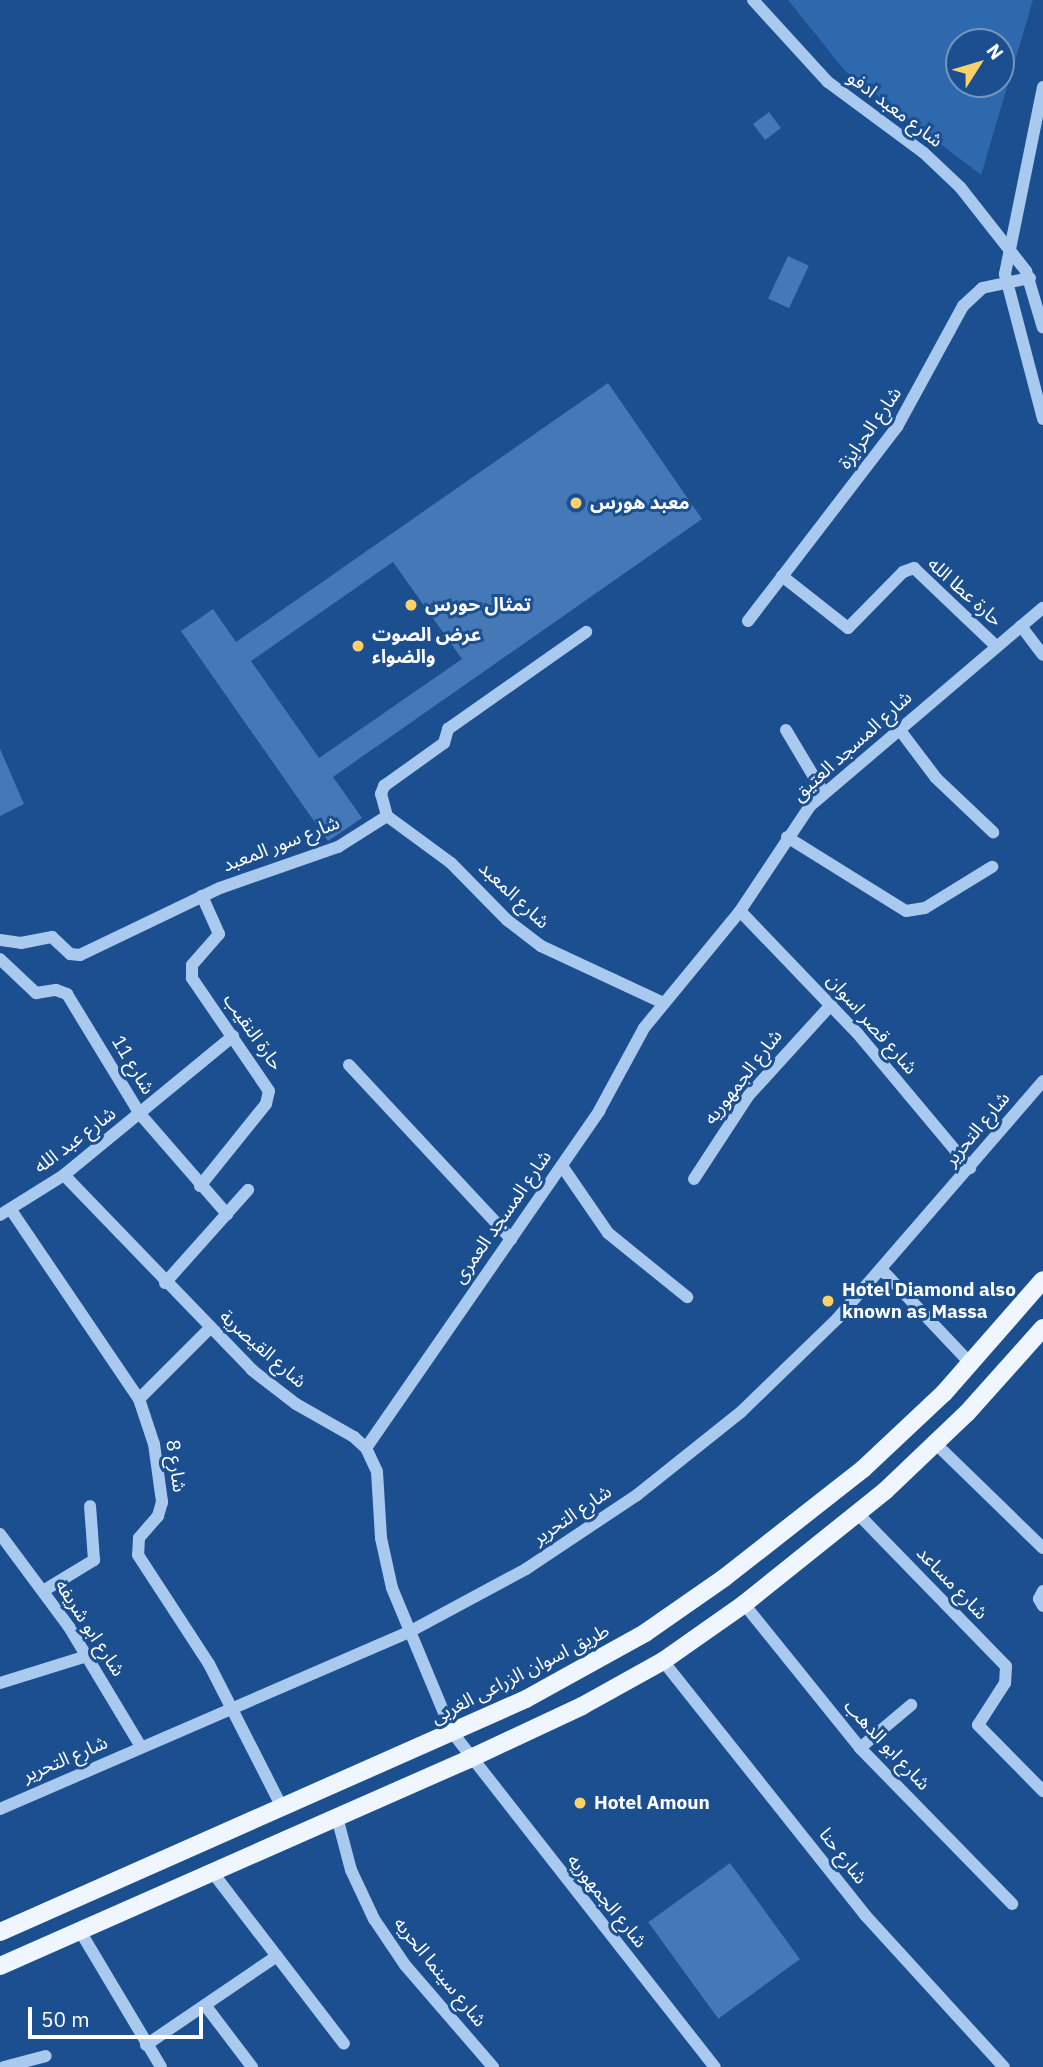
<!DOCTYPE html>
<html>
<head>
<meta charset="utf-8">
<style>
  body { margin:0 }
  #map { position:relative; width:1043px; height:2067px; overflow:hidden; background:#1b4f8f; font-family:"IBM Plex Sans","Noto Sans Arabic",sans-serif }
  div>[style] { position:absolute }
  .green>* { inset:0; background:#2e69ad }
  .building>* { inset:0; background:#4478b7; transform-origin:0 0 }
  .minor>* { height:12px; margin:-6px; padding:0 6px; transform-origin:6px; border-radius:6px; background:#a9c9ee }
  .major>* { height:18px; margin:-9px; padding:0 9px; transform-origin:9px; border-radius:9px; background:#f0f6ff }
  .dots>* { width:19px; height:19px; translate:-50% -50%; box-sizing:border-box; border:4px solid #1b4f8f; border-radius:50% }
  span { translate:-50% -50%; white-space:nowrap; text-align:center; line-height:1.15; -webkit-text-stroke:6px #1b4f8f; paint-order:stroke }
  .street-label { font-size:19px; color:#fff }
  .poi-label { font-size:19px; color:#fff; font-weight:700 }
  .left { translate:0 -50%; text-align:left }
  .north { position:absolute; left:945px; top:28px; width:70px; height:70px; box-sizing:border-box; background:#1b4f8f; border:2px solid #7695bc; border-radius:50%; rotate:53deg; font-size:19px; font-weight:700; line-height:28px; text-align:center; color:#fff }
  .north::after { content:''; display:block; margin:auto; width:24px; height:32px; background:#ffd166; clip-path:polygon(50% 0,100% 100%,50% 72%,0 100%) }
  .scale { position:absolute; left:28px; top:2007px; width:175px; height:32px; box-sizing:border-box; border:4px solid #fff; border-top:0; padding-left:9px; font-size:21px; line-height:24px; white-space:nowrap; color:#fff; -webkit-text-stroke:5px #1b4f8f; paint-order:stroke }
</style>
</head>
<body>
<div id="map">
  <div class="green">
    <i style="clip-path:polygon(evenodd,788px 0,1033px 0,981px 175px,845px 71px,788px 0,959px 42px,1001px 42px,1001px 84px,959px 84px,959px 42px)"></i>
  </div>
  <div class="building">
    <i style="left:769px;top:112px;width:20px;height:20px;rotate:53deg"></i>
    <i style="left:788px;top:256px;width:23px;height:47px;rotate:25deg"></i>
    <i style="clip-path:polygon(evenodd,608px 383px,702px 519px,333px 777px,362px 818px,328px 841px,181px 631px,213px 609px,236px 642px,608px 383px,393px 562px,462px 659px,319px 758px,251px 661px,393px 562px)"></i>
    <i style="clip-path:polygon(0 749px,24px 804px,0 816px)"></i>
    <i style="left:730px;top:1863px;width:119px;height:101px;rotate:54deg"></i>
  </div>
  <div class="minor">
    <i style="left:753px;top:0;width:111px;rotate:47.6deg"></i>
    <i style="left:828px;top:82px;width:119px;rotate:36.5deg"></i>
    <i style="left:924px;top:153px;width:50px;rotate:43.4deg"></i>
    <i style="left:960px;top:187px;width:107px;rotate:51.8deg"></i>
    <i style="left:1026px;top:271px;width:59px;rotate:73.4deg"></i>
    <i style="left:1043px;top:87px;width:191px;rotate:101.5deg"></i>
    <i style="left:1005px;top:274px;width:150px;rotate:75.3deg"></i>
    <i style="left:782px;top:576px;width:84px;rotate:38.2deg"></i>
    <i style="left:848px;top:628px;width:78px;rotate:-45.5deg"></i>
    <i style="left:903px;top:572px;width:12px;rotate:-20deg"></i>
    <i style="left:914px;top:568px;width:113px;rotate:43.6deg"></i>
    <i style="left:748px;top:621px;width:245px;rotate:-52.5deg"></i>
    <i style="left:897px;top:427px;width:138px;rotate:-61.4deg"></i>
    <i style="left:963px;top:306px;width:26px;rotate:-43deg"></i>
    <i style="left:982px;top:288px;width:49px;rotate:-11.8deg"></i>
    <i style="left:1021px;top:626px;width:36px;rotate:53deg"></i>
    <i style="left:899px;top:729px;width:61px;rotate:52.9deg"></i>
    <i style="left:936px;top:778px;width:79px;rotate:43.5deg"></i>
    <i style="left:786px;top:730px;width:72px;rotate:59.2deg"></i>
    <i style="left:387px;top:816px;width:79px;rotate:36.3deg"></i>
    <i style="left:451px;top:863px;width:80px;rotate:45.5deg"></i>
    <i style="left:507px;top:920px;width:43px;rotate:37.4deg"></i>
    <i style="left:541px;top:946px;width:135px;rotate:25deg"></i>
    <i style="left:787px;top:837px;width:140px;rotate:31.9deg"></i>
    <i style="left:906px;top:911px;width:19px;rotate:-9deg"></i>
    <i style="left:925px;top:908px;width:79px;rotate:-31.5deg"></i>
    <i style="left:740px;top:911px;width:170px;rotate:46.2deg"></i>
    <i style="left:858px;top:1034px;width:175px;rotate:50.1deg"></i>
    <i style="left:0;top:940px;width:21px;rotate:8deg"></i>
    <i style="left:21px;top:943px;width:32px;rotate:-11deg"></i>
    <i style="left:52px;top:937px;width:25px;rotate:43deg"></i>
    <i style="left:70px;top:954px;width:10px;rotate:6deg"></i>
    <i style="left:80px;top:955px;width:155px;rotate:-25.6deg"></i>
    <i style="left:220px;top:888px;width:125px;rotate:-19.2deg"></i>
    <i style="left:338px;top:847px;width:58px;rotate:-32.3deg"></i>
    <i style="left:387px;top:816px;width:23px;rotate:-105deg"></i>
    <i style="left:381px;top:794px;width:9px;rotate:-69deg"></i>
    <i style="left:384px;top:786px;width:74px;rotate:-35.6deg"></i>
    <i style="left:444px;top:743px;width:15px;rotate:-74deg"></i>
    <i style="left:448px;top:729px;width:169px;rotate:-35.1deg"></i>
    <i style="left:0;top:959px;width:50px;rotate:43.4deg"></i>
    <i style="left:36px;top:993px;width:20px;rotate:-9deg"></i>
    <i style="left:56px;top:990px;width:12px;rotate:20deg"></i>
    <i style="left:67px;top:994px;width:140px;rotate:58.7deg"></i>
    <i style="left:140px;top:1114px;width:133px;rotate:49deg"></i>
    <i style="left:349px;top:1065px;width:238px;rotate:47deg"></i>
    <i style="left:562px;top:1166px;width:81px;rotate:55.5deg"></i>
    <i style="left:608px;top:1233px;width:102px;rotate:39deg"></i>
    <i style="left:64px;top:1175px;width:271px;rotate:46deg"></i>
    <i style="left:252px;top:1370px;width:56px;rotate:37.7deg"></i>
    <i style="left:296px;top:1404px;width:67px;rotate:29.6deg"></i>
    <i style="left:354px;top:1437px;width:16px;rotate:43deg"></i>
    <i style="left:366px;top:1448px;width:26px;rotate:65deg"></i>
    <i style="left:377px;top:1472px;width:66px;rotate:86.5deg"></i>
    <i style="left:381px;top:1538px;width:51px;rotate:77.6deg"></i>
    <i style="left:392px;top:1588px;width:156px;rotate:67.4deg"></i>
    <i style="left:452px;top:1732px;width:426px;rotate:51.9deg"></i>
    <i style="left:694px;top:1179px;width:100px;rotate:-56.8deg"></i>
    <i style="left:749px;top:1095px;width:122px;rotate:-47.7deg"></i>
    <i style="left:200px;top:1186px;width:105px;rotate:-51.2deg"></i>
    <i style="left:266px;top:1104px;width:13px;rotate:-77deg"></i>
    <i style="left:269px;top:1091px;width:137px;rotate:-124.3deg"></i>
    <i style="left:192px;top:978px;width:13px;rotate:-90deg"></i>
    <i style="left:192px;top:965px;width:41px;rotate:-48.9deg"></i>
    <i style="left:219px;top:934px;width:42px;rotate:-114.1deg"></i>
    <i style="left:11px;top:1210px;width:228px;rotate:55.9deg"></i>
    <i style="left:139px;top:1399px;width:47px;rotate:71.6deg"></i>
    <i style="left:154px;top:1444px;width:59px;rotate:82.1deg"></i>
    <i style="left:162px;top:1502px;width:15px;rotate:106deg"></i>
    <i style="left:158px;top:1516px;width:29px;rotate:131deg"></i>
    <i style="left:139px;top:1538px;width:17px;rotate:93deg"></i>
    <i style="left:138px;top:1555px;width:130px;rotate:56.9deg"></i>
    <i style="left:209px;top:1664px;width:161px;rotate:63deg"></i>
    <i style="left:0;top:1215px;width:75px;rotate:-32deg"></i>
    <i style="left:64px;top:1175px;width:219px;rotate:-39.4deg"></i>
    <i style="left:882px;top:1270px;width:129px;rotate:46.6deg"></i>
    <i style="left:165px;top:1283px;width:125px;rotate:-48.3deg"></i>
    <i style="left:139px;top:1399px;width:99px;rotate:-45deg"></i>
    <i style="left:936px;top:1444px;width:149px;rotate:44.2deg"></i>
    <i style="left:366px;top:1448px;width:410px;rotate:-55.3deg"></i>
    <i style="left:599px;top:1111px;width:94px;rotate:-61.5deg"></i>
    <i style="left:644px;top:1028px;width:151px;rotate:-50.6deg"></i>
    <i style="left:740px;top:911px;width:126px;rotate:-56.3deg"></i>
    <i style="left:810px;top:806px;width:306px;rotate:-40.4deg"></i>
    <i style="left:858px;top:1514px;width:212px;rotate:45.8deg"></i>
    <i style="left:1006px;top:1666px;width:17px;rotate:93deg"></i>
    <i style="left:1005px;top:1683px;width:50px;rotate:122.7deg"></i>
    <i style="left:978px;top:1725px;width:93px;rotate:45.4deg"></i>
    <i style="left:0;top:1534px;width:116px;rotate:53.4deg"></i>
    <i style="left:69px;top:1627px;width:140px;rotate:59deg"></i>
    <i style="left:43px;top:1591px;width:60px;rotate:-31.3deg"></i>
    <i style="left:94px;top:1560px;width:54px;rotate:-94.2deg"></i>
    <i style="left:1043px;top:1591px;width:9px;rotate:117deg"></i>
    <i style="left:1039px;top:1599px;width:8px;rotate:60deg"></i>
    <i style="left:744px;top:1604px;width:185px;rotate:51.1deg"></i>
    <i style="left:860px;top:1748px;width:218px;rotate:45.7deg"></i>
    <i style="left:663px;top:1661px;width:325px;rotate:51.5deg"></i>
    <i style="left:865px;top:1915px;width:206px;rotate:47.6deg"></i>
    <i style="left:0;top:1683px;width:91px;rotate:-17.2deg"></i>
    <i style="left:860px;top:1748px;width:67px;rotate:-40.1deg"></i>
    <i style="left:0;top:1809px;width:446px;rotate:-23.4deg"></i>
    <i style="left:409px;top:1632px;width:133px;rotate:-28.3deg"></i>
    <i style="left:526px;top:1569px;width:133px;rotate:-33.7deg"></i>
    <i style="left:637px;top:1495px;width:133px;rotate:-38.6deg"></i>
    <i style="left:741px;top:1412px;width:134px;rotate:-44.1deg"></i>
    <i style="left:837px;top:1319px;width:315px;rotate:-49.1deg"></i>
    <i style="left:337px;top:1817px;width:55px;rotate:75.2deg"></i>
    <i style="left:351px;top:1870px;width:54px;rotate:64.9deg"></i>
    <i style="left:374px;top:1919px;width:55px;rotate:56deg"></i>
    <i style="left:405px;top:1965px;width:135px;rotate:49.2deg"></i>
    <i style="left:213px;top:1873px;width:215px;rotate:52.5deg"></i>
    <i style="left:80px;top:1931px;width:158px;rotate:59.2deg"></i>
    <i style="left:205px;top:2005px;width:78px;rotate:52.8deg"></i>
    <i style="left:146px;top:2045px;width:158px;rotate:-34.2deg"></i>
    <i style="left:4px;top:2067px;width:43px;rotate:-14.7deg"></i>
  </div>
  <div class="major">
    <i style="left:0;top:1932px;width:575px;rotate:-23.89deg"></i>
    <i style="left:526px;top:1699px;width:136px;rotate:-29deg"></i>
    <i style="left:645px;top:1633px;width:96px;rotate:-34.8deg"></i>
    <i style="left:724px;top:1578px;width:177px;rotate:-38.1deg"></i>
    <i style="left:863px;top:1469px;width:111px;rotate:-43.2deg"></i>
    <i style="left:944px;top:1393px;width:150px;rotate:-48.8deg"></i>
    <i style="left:0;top:1966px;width:513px;rotate:-23.81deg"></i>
    <i style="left:469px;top:1759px;width:125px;rotate:-25.1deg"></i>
    <i style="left:582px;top:1706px;width:93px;rotate:-29.1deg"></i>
    <i style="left:663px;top:1661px;width:99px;rotate:-35.1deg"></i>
    <i style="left:744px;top:1604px;width:181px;rotate:-38.7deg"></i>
    <i style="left:885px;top:1491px;width:113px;rotate:-43.6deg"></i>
    <i style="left:967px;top:1413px;width:114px;rotate:-48.2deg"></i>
  </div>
  <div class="dots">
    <i style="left:576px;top:503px;background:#ffd166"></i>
    <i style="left:411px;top:605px;background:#ffd166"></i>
    <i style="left:358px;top:646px;background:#ffd166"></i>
    <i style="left:828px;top:1301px;background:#ffd166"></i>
    <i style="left:580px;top:1803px;background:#ffd166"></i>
  </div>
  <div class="street-label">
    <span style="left:895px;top:109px;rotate:37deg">شارع معبد ادفو</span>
    <span style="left:870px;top:428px;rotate:-55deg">شارع الحرايزة</span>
    <span style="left:965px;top:592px;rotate:42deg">حارة عطا الله</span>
    <span style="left:852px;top:746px;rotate:-42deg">شارع المسجد العتيق</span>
    <span style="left:281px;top:844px;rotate:-21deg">شارع سور المعبد</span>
    <span style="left:514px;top:895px;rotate:43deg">شارع المعبد</span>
    <span style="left:872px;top:1024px;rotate:49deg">شارع قصر اسوان</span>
    <span style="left:253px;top:1032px;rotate:55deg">حارة النقيب</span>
    <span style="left:133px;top:1065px;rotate:59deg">شارع 11</span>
    <span style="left:743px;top:1077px;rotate:-52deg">شارع الجمهوريه</span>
    <span style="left:977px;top:1129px;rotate:-50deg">شارع التحرير</span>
    <span style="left:75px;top:1140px;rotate:-37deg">شارع عبد الله</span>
    <span style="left:502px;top:1217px;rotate:-55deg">شارع المسجد العمرى</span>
    <span style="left:263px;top:1349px;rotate:41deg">شارع القيصرية</span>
    <span style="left:176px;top:1466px;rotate:82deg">شارع 8</span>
    <span style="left:572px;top:1515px;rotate:-34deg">شارع التحرير</span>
    <span style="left:952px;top:1583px;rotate:46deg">شارع مساعد</span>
    <span style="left:90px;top:1628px;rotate:57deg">شارع ابو شريفه</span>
    <span style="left:520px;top:1674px;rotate:-27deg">طريق اسوان الزراعى الغربى</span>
    <span style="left:887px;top:1745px;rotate:47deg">شارع ابو الدهب</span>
    <span style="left:65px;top:1759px;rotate:-23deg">شارع التحرير</span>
    <span style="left:843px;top:1856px;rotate:52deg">شارع حنا</span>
    <span style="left:607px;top:1901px;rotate:51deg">شارع الجمهوريه</span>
    <span style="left:440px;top:1972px;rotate:51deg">شارع سينما الحريه</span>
  </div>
  <div class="poi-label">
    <span class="left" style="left:590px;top:503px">معبد هورس</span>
    <span class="left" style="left:425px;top:605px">تمثال حورس</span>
    <span class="left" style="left:372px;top:646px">عرض الصوت<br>والضواء</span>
    <span class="left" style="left:842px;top:1301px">Hotel Diamond also<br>known as Massa</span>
    <span class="left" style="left:594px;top:1803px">Hotel Amoun</span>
  </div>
  <div class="north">N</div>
  <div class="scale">50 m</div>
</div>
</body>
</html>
